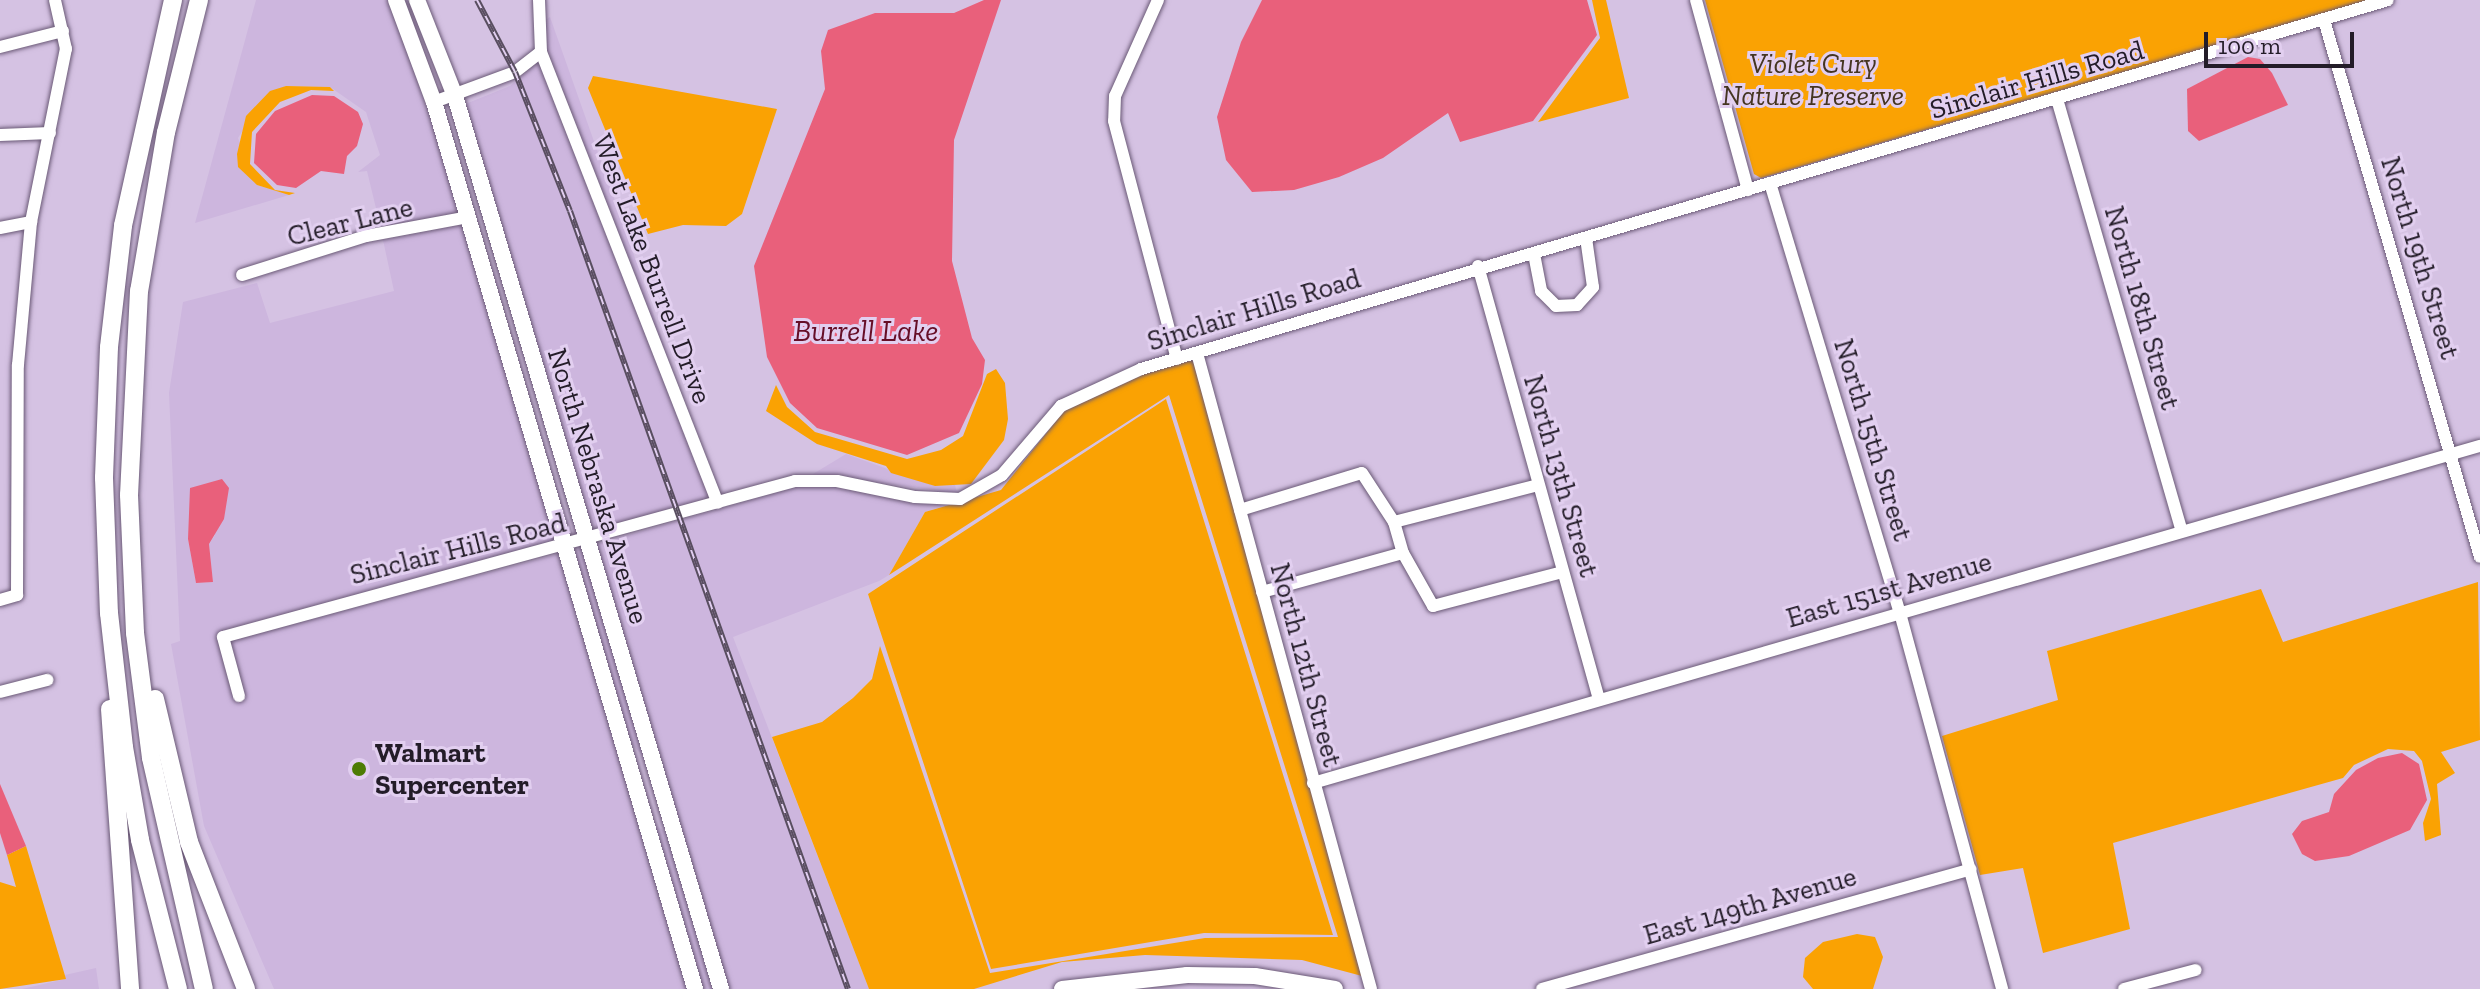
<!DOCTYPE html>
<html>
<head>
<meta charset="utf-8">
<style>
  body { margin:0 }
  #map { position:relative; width:2480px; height:989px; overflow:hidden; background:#d5c2e3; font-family:"Zilla Slab",serif }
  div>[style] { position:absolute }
  .built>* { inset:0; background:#cdb6de }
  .green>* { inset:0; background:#faa203 }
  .water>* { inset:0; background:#e9607b }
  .roads { filter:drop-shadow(0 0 2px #6a5976) drop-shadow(0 0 2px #6a5976) }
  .minor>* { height:12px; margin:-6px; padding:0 6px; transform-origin:6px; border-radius:6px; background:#fff }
  .major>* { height:16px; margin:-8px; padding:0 8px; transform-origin:8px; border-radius:8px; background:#fff }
  .highway>* { height:18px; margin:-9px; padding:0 9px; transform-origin:9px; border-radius:9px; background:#fff }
  .rail>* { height:6px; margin-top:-3px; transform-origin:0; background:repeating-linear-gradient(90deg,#e2cff0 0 9px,#594e60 0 18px); box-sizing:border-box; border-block:2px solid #594e60 }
  .dots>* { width:22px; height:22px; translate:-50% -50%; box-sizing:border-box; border:4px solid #e2cff0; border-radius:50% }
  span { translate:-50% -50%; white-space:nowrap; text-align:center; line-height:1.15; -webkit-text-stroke:6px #e2cff0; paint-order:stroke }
  .park-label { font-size:28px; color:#453521; font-style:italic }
  .street-label { font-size:28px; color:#231c28 }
  .poi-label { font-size:28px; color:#231c28; font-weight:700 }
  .left { translate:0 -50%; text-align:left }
  .water-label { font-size:30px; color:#660e27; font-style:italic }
  .scale { position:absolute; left:2204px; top:32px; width:150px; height:36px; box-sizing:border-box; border:4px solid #231c28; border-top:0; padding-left:10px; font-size:24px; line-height:28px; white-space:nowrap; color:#231c28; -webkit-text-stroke:6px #e2cff0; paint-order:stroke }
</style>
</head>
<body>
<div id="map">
  <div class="built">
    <i style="clip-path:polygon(256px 0,390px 0,462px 213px,381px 229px,367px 171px,358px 172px,380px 155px,366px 112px,330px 87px,286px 86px,265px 96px,238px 138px,257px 185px,289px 195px,195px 223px)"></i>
    <i style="clip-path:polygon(550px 17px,632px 249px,677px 385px,546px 50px,544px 21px)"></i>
    <i style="clip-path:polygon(539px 61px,710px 499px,591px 534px,463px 105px,510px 86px)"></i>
    <i style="clip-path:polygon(evenodd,466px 224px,560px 542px,222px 631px,218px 638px,236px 703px,246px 700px,230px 641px,563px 553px,689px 989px,274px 989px,204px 826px,171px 644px,180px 641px,169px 393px,183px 302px,257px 283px,270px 323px,394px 291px,383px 240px,466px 224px,193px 521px,215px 535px,209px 544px,213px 582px,196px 583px,188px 539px,193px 521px)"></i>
    <i style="clip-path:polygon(846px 454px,935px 486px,955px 485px,957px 493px,813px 474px)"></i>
    <i style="clip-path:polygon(796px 487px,837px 487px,944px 506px,925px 512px,889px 575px,879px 581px,733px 637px,869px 989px,726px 989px,594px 545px)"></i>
    <i style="clip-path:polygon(584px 548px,664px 820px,643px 756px,630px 742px,573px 551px)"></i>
    <i style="clip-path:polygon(655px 825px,669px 834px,715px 989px,700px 989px)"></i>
    <i style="clip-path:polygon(96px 968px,99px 989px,22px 989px,65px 979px,65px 975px)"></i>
  </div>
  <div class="green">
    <i style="clip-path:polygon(1592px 0,1606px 0,1629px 98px,1538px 122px,1600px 38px)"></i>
    <i style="clip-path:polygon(1705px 0,2369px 0,1761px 178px,1754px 174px)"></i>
    <i style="clip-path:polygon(593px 76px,777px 109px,742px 214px,726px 226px,683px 225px,648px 234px,588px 88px)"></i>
    <i style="clip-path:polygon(286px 86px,330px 87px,334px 91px,311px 90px,280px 102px,252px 132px,250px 164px,275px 190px,295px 193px,289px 195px,257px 185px,238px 167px,237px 154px,246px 116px,270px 91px)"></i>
    <i style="clip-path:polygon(1193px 360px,1362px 976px,1302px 960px,1145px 955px,1062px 962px,974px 989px,869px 989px,772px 737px,822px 722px,853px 698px,872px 679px,880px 646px,990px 973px,1205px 938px,1338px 937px,1169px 395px,889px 575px,925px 512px,1001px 490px,1064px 411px,1142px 375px)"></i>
    <i style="clip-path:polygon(996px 369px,1005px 383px,1008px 419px,1004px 440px,971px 484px,935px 486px,891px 473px,886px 466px,817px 444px,766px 411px,776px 385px,787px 407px,815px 432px,907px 459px,941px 450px,963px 436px,987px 374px)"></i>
    <i style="clip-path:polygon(1166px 399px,1333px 935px,1204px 933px,991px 969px,868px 594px)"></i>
    <i style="clip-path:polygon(2478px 582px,2480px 740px,2441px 752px,2455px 773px,2437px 784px,2441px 835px,2425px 841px,2423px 823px,2431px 799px,2422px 761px,2414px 751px,2388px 749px,2354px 765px,2343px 778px,2113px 843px,2130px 929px,2043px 953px,2023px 868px,1980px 875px,1942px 736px,2058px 700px,2047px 651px,2261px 589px,2283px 642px)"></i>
    <i style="clip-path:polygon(26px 846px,66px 979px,0 989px,0 882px,16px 887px,7px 855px)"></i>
    <i style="clip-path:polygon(1857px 934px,1875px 937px,1883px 957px,1873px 989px,1813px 989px,1803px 977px,1805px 958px,1823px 942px)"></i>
  </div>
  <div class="water">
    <i style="clip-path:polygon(984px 0,1001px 0,954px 140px,952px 261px,972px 338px,985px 360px,982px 384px,959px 433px,907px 455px,817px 428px,790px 403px,767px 357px,754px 266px,825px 89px,821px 51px,828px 30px,875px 13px,954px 13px)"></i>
    <i style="clip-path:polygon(1262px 0,1587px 0,1597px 35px,1533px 121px,1460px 142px,1448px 113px,1383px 158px,1339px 177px,1294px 190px,1252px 192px,1226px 160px,1217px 117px,1241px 42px)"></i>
    <i style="clip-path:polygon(2248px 57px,2260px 59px,2272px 73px,2288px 105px,2199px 141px,2188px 131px,2187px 89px)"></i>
    <i style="clip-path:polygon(312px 95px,334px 96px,358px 112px,363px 124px,357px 146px,347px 156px,344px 174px,321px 171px,296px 188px,277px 185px,254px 163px,256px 134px,275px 111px)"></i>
    <i style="clip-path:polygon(222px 479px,229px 488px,224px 519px,209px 544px,213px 582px,196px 583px,188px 539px,190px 488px)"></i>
    <i style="clip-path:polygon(2402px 753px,2419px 764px,2427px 800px,2410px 830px,2349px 856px,2315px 861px,2302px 854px,2292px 834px,2302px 821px,2329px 812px,2334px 794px,2356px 770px,2378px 758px)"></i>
    <i style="clip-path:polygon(0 784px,26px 846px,7px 855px,0 833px)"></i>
  </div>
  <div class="roads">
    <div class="minor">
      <i style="left:1158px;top:0;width:105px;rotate:114.1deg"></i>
      <i style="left:1115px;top:96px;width:25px;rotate:92deg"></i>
      <i style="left:1114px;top:121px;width:246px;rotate:75.2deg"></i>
      <i style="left:1696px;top:0;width:197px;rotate:74.7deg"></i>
      <i style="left:2324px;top:20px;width:559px;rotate:73.8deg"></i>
      <i style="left:0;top:47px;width:65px;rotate:-14.3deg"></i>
      <i style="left:541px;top:52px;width:484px;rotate:68.6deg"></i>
      <i style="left:2057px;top:99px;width:448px;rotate:73.9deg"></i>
      <i style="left:434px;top:102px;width:86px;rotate:-20.3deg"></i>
      <i style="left:515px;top:72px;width:33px;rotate:-38deg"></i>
      <i style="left:541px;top:52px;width:52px;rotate:-92.2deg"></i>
      <i style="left:0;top:135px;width:50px;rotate:-2.3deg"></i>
      <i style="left:1770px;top:183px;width:449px;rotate:73.2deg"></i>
      <i style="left:1900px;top:613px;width:390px;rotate:74.8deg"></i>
      <i style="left:0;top:228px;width:32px;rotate:-11deg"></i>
      <i style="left:1534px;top:254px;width:38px;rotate:79deg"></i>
      <i style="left:1541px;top:291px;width:21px;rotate:45deg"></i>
      <i style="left:1556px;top:306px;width:21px;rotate:-3deg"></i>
      <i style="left:1577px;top:305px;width:24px;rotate:-48deg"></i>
      <i style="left:1593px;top:287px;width:49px;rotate:-98.1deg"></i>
      <i style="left:1478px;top:266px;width:450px;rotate:74.4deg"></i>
      <i style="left:242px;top:275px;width:130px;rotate:-17.5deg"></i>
      <i style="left:366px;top:236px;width:105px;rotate:-10.5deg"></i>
      <i style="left:1197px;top:353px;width:659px;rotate:74.7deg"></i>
      <i style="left:1240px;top:510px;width:127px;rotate:-16.9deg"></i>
      <i style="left:1362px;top:473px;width:59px;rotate:56.9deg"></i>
      <i style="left:1394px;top:522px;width:32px;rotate:74deg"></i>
      <i style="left:1403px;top:553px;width:61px;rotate:60.5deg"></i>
      <i style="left:1433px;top:606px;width:134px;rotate:-14.7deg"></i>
      <i style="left:1394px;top:522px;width:149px;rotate:-14.4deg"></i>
      <i style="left:1262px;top:592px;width:146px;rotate:-15.5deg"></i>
      <i style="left:0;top:600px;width:18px;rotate:-16deg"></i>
      <i style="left:17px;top:595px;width:230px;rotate:-89.8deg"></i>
      <i style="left:18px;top:365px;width:144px;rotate:-84.8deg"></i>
      <i style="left:31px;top:222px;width:177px;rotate:-78.6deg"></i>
      <i style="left:66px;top:49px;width:50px;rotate:-102.7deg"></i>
      <i style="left:0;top:692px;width:49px;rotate:-14.3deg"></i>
      <i style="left:239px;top:696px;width:61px;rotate:-105.2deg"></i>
      <i style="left:223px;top:637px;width:593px;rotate:-15.26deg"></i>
      <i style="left:795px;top:481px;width:42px"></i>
      <i style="left:837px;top:481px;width:80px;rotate:11.6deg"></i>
      <i style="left:915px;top:497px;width:45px;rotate:2.5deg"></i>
      <i style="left:960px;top:499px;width:48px;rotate:-29.7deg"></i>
      <i style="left:1002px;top:475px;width:91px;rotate:-49.5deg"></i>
      <i style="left:1061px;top:406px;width:88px;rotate:-24.8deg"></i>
      <i style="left:1141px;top:369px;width:1300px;rotate:-16.48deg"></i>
      <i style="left:1313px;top:783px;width:1215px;rotate:-16.11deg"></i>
      <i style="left:1542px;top:989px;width:445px;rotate:-15.6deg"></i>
      <i style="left:2124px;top:989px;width:74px;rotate:-14.8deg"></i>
    </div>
    <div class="major">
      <i style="left:396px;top:0;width:109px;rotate:69.6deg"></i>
      <i style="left:434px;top:102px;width:925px;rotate:73.6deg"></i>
      <i style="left:417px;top:0;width:103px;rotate:68.4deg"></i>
      <i style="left:455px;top:96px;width:932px;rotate:73.41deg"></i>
      <i style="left:1062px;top:989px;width:126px;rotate:-6.4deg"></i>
      <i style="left:1187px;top:975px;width:68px;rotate:0.8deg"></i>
      <i style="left:1255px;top:976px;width:81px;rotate:9.2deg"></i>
    </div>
    <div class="highway">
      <i style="left:173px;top:0;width:231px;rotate:102.5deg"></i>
      <i style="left:123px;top:226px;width:122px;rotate:96.6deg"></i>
      <i style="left:109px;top:347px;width:131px;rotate:92.2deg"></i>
      <i style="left:104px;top:478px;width:135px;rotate:87.9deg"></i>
      <i style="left:109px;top:613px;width:135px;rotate:83.6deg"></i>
      <i style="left:124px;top:747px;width:94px;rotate:80.2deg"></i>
      <i style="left:140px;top:840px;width:154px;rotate:75.7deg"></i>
      <i style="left:199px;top:0;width:136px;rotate:104deg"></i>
      <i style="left:166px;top:132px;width:161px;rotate:99.6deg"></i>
      <i style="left:139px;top:291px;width:204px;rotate:92.8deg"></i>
      <i style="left:129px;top:495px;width:138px;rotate:87.5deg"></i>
      <i style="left:135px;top:633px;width:126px;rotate:82.7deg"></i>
      <i style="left:151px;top:758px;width:237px;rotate:77.1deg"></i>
      <i style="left:155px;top:699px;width:147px;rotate:76.6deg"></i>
      <i style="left:189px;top:842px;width:158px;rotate:68.8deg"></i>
      <i style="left:110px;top:709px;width:281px;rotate:85.9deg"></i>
    </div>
  </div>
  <div class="rail">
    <i style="left:477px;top:0;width:81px;rotate:62.2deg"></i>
    <i style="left:515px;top:72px;width:149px;rotate:68.4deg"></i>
    <i style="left:570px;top:211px;width:826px;rotate:70.34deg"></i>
  </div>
  <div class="dots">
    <i style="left:359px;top:769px;background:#4d7c04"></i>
  </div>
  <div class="park-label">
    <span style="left:1813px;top:80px">Violet Cury<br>Nature Preserve</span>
  </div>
  <div class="street-label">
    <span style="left:2037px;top:80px;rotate:-16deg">Sinclair Hills Road</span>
    <span style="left:350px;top:222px;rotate:-14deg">Clear Lane</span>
    <span style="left:2420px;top:258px;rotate:73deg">North 19th Street</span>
    <span style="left:652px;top:269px;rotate:69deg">West Lake Burrell Drive</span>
    <span style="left:2142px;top:308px;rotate:74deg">North 18th Street</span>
    <span style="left:1254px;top:310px;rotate:-17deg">Sinclair Hills Road</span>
    <span style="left:1873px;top:440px;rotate:73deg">North 15th Street</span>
    <span style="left:1561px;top:476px;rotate:74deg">North 13th Street</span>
    <span style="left:598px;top:486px;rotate:73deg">North Nebraska Avenue</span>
    <span style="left:458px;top:549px;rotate:-14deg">Sinclair Hills Road</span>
    <span style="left:1889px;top:590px;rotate:-16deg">East 151st Avenue</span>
    <span style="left:1306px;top:665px;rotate:75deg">North 12th Street</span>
    <span style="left:1750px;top:906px;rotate:-16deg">East 149th Avenue</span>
  </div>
  <div class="poi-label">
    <span class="left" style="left:375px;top:769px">Walmart<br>Supercenter</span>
  </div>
  <div class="water-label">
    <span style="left:866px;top:331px">Burrell Lake</span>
  </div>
  <div class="scale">100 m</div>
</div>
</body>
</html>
